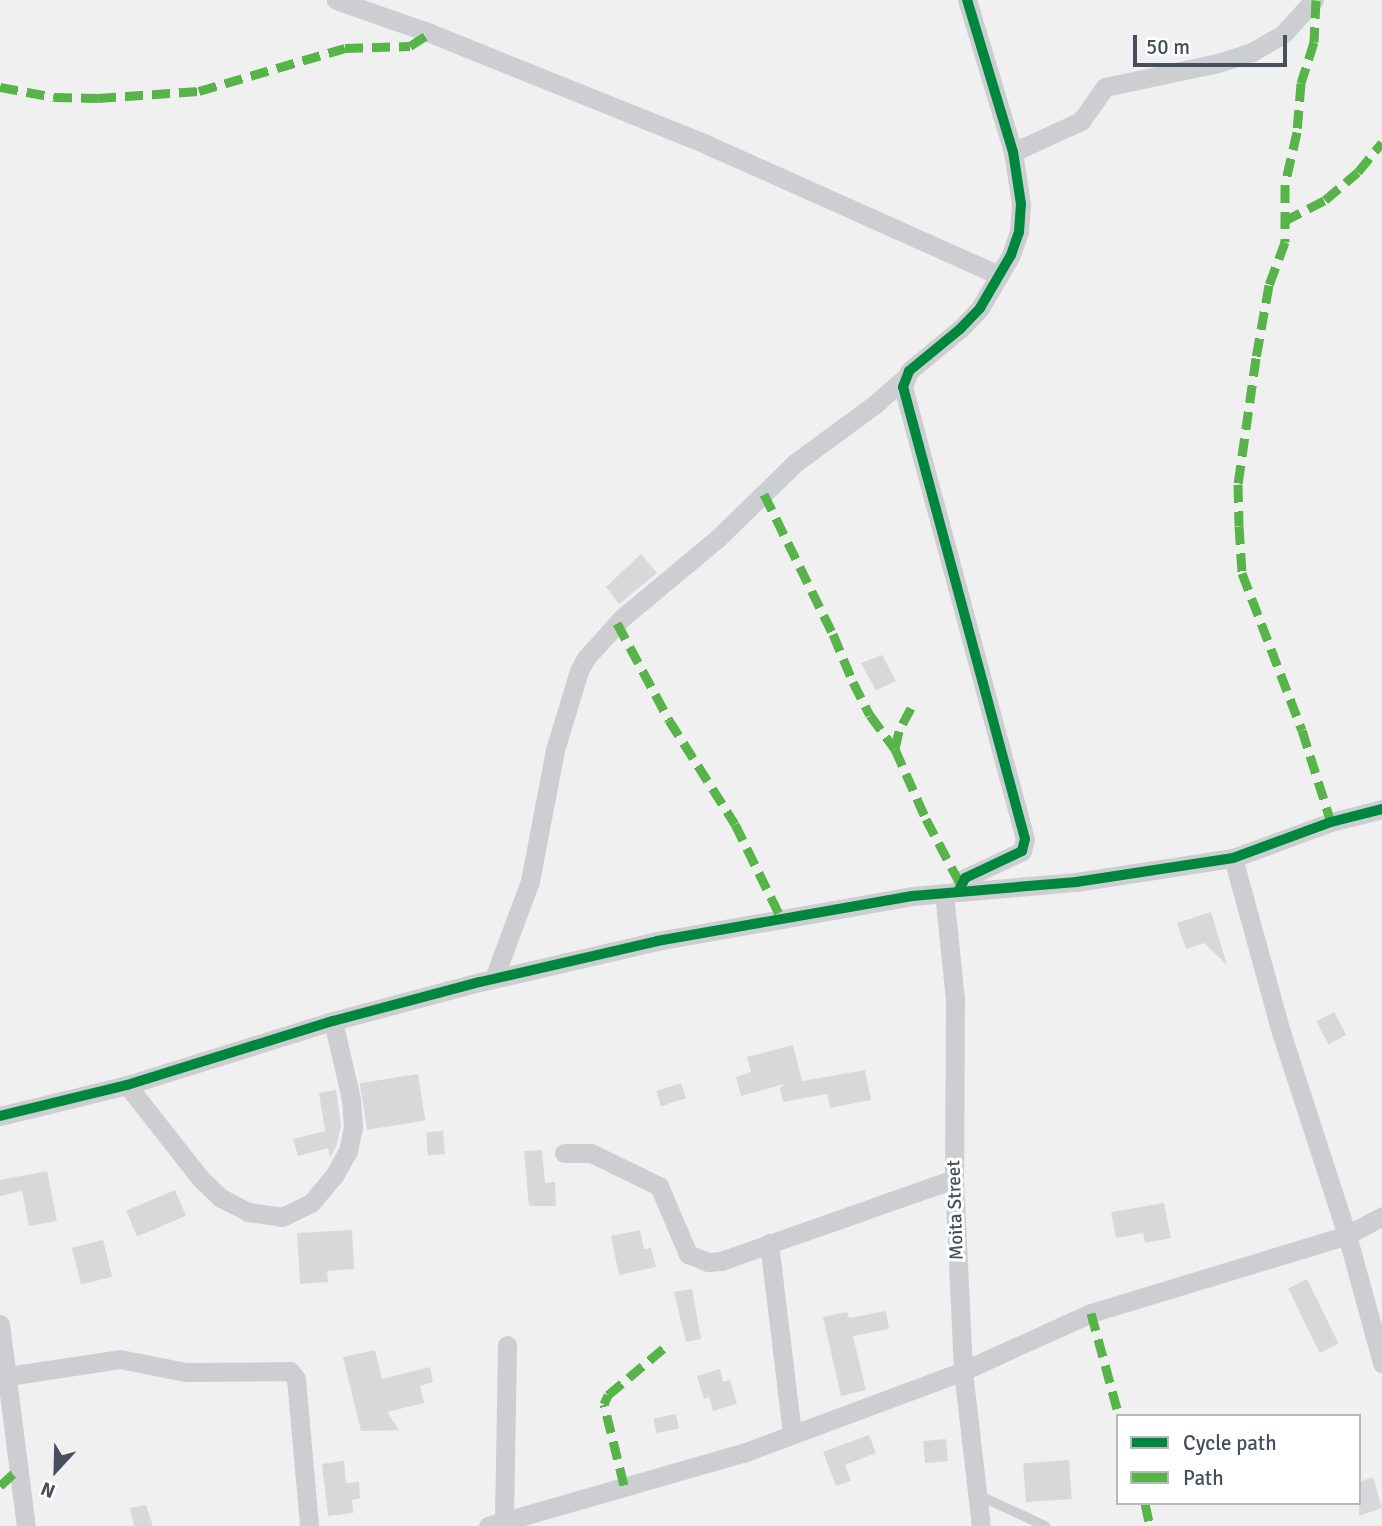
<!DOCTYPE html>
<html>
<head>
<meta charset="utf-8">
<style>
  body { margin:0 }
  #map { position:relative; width:1382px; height:1526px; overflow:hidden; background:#f1f0f0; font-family:Signika,sans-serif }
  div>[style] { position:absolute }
  .building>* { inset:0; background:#d8d8db; transform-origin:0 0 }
  .lane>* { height:10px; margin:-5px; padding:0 5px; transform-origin:5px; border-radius:5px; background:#ccced1 }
  .street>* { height:19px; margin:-9.5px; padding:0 9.5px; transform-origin:9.5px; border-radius:9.5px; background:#ccced1 }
  .quiet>* { height:9px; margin-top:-4.5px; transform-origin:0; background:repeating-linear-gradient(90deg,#57b448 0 18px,transparent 0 27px) }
  .cycleway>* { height:10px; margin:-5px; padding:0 5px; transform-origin:5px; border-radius:5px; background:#00873e }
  span { translate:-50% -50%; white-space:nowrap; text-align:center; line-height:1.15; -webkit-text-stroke:6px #fff; paint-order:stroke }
  .street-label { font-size:19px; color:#46505d }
  .legend { position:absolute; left:1116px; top:1414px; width:245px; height:91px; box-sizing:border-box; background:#fff; border:2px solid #b5b9be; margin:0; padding:9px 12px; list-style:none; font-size:21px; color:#46505d }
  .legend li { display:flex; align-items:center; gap:14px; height:35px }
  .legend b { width:35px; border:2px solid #b5b9be }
  .north { position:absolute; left:21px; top:1435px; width:70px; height:70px; -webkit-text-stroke:5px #fff; paint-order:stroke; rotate:202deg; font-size:19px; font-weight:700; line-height:28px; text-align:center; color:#46505d }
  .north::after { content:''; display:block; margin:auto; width:24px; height:32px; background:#46505d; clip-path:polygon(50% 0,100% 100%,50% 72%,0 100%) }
  .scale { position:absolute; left:1133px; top:35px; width:154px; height:32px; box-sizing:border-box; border:4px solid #46505d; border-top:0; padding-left:9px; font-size:21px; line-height:24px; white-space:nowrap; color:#46505d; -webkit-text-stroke:5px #fff; paint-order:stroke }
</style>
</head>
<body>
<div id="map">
  <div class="building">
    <i style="clip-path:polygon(641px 554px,657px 573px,619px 604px,606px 587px)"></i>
    <i style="clip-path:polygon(882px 655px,896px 681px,876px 690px,861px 663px)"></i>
    <i style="clip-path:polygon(1211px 912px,1227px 965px,1204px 943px,1186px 949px,1177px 923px)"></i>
    <i style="left:1334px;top:1012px;width:26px;height:20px;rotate:62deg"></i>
    <i style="clip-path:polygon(793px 1045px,802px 1081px,865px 1070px,871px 1100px,830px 1108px,827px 1094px,783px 1102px,780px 1088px,784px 1084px,741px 1096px,736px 1077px,751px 1072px,747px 1057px)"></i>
    <i style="left:418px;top:1074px;width:47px;height:59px;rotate:81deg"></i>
    <i style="left:681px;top:1083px;width:16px;height:26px;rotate:72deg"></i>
    <i style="clip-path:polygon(336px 1090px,341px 1126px,336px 1147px,330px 1158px,328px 1148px,298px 1156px,293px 1139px,325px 1131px,319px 1093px)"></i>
    <i style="left:443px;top:1131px;width:23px;height:17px;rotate:85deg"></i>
    <i style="clip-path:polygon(542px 1150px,545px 1183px,555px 1182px,556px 1206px,529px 1206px,524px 1151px)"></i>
    <i style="clip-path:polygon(47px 1171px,57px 1221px,29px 1226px,22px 1191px,0 1196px,0 1180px)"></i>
    <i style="left:175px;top:1190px;width:28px;height:53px;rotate:67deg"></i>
    <i style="clip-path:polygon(1164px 1203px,1171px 1238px,1145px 1243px,1143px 1233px,1116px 1238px,1111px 1212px)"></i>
    <i style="clip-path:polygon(352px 1230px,354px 1269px,327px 1271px,328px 1282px,300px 1284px,297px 1233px)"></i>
    <i style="clip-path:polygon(640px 1230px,644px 1249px,651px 1248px,656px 1267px,619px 1275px,611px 1236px)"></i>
    <i style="left:103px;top:1240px;width:38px;height:32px;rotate:76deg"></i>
    <i style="left:1307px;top:1279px;width:72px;height:21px;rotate:64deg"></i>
    <i style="clip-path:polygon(692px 1289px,701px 1339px,686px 1342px,674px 1292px)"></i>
    <i style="clip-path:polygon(886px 1311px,889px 1329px,853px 1336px,866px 1390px,841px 1396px,823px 1317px,847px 1312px,849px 1318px)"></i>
    <i style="clip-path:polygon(375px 1350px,382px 1379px,430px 1367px,433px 1382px,420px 1386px,424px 1403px,387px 1412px,399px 1430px,361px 1431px,343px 1357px)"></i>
    <i style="clip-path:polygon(720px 1369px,723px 1382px,730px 1380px,737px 1404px,713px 1411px,709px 1397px,704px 1399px,697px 1376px)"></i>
    <i style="left:676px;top:1414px;width:15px;height:23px;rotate:79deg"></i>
    <i style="clip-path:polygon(869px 1435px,876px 1453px,845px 1465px,851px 1481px,836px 1486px,823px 1452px)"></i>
    <i style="left:946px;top:1439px;width:22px;height:23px;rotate:85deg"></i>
    <i style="left:1069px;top:1460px;width:39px;height:46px;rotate:86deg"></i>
    <i style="clip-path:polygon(344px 1461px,346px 1483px,359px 1482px,360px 1498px,352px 1500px,353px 1513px,328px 1516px,322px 1464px)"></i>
    <i style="clip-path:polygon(1373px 1477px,1382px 1508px,1359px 1516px,1359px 1482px)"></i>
    <i style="clip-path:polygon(146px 1505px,153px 1526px,134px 1526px,130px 1508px)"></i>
  </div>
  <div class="lane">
    <i style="left:978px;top:1495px;width:74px;rotate:24.8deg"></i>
  </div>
  <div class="street">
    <i style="left:336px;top:0;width:100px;rotate:19.3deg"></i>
    <i style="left:430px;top:33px;width:300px;rotate:21.9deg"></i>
    <i style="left:708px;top:145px;width:319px;rotate:24.1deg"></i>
    <i style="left:1013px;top:152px;width:75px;rotate:-24.5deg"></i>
    <i style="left:1081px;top:121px;width:42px;rotate:-54.8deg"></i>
    <i style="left:1105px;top:87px;width:116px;rotate:-12deg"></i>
    <i style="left:1218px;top:63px;width:36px;rotate:-18deg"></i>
    <i style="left:1252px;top:52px;width:36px;rotate:-30deg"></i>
    <i style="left:1283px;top:34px;width:46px;rotate:-47.6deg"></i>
    <i style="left:1233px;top:858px;width:180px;rotate:74.6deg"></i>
    <i style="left:1281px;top:1032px;width:213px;rotate:72deg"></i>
    <i style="left:1347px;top:1235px;width:133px;rotate:74.7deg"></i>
    <i style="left:958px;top:892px;width:16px;rotate:-63deg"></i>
    <i style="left:965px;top:878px;width:63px;rotate:-25.3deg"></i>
    <i style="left:1022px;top:851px;width:12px;rotate:-76deg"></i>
    <i style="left:1025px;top:839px;width:468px;rotate:-105.1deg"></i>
    <i style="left:903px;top:387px;width:17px;rotate:-69deg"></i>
    <i style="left:909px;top:371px;width:66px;rotate:-39.5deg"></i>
    <i style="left:960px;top:329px;width:29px;rotate:-46deg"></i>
    <i style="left:980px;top:308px;width:61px;rotate:-59.7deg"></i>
    <i style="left:1011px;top:255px;width:24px;rotate:-71deg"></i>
    <i style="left:1019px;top:232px;width:28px;rotate:-86deg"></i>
    <i style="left:1021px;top:204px;width:53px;rotate:-98.7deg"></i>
    <i style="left:1013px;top:152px;width:159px;rotate:-106.8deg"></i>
    <i style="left:944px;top:893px;width:108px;rotate:84.1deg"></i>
    <i style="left:955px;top:1000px;width:179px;rotate:90.3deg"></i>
    <i style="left:954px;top:1179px;width:192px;rotate:87.3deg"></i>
    <i style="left:963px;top:1371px;width:156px;rotate:83.4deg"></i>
    <i style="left:494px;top:978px;width:103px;rotate:-69.6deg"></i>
    <i style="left:530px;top:881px;width:133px;rotate:-79.2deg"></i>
    <i style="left:555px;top:750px;width:83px;rotate:-73.1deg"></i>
    <i style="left:579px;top:671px;width:15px;rotate:-62deg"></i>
    <i style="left:586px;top:658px;width:54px;rotate:-48deg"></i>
    <i style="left:622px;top:618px;width:125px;rotate:-39.8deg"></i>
    <i style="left:718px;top:538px;width:107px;rotate:-44.2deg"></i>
    <i style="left:795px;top:463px;width:98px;rotate:-36.3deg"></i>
    <i style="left:874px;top:405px;width:41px;rotate:-41.1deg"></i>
    <i style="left:127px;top:1085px;width:120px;rotate:51.8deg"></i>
    <i style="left:201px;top:1179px;width:28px;rotate:44deg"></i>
    <i style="left:221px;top:1198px;width:30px;rotate:27deg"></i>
    <i style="left:248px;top:1212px;width:34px;rotate:8deg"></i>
    <i style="left:282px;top:1217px;width:32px;rotate:-26deg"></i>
    <i style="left:311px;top:1203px;width:35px;rotate:-50deg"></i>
    <i style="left:334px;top:1176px;width:29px;rotate:-61deg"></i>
    <i style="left:348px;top:1151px;width:25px;rotate:-78deg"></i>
    <i style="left:353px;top:1127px;width:28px;rotate:-94deg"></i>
    <i style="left:351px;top:1099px;width:80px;rotate:-103deg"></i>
    <i style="left:0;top:1116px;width:131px;rotate:-13.7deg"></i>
    <i style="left:127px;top:1085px;width:216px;rotate:-17.3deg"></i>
    <i style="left:333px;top:1021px;width:152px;rotate:-14.9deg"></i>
    <i style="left:480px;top:982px;width:182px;rotate:-13deg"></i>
    <i style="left:657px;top:941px;width:259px;rotate:-10deg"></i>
    <i style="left:912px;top:896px;width:165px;rotate:-4.9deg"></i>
    <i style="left:1076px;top:882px;width:159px;rotate:-8.7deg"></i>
    <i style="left:1233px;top:858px;width:104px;rotate:-20.2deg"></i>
    <i style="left:1331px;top:822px;width:53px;rotate:-14.3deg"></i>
    <i style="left:564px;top:1153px;width:27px"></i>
    <i style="left:591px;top:1153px;width:76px;rotate:25.9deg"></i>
    <i style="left:659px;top:1186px;width:74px;rotate:66.9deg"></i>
    <i style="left:688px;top:1254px;width:22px;rotate:22deg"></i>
    <i style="left:708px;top:1262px;width:13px;rotate:-4deg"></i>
    <i style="left:721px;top:1261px;width:247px;rotate:-19.4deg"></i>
    <i style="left:769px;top:1243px;width:190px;rotate:83.1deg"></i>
    <i style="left:0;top:1324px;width:204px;rotate:82.7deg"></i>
    <i style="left:8px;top:1376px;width:113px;rotate:-8.6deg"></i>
    <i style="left:120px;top:1359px;width:66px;rotate:11.3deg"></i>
    <i style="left:185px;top:1372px;width:105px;rotate:-0.5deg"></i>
    <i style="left:290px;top:1371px;width:10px;rotate:53deg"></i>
    <i style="left:296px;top:1379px;width:148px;rotate:84.9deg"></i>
    <i style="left:504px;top:1519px;width:174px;rotate:-89deg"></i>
    <i style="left:488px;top:1526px;width:265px;rotate:-16deg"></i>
    <i style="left:743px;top:1453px;width:235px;rotate:-20.4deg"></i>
    <i style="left:963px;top:1371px;width:141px;rotate:-24.4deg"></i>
    <i style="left:1091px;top:1313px;width:268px;rotate:-16.9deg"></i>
    <i style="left:1347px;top:1235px;width:40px;rotate:-28deg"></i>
  </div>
  <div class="quiet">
    <i style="left:1316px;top:0;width:42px;rotate:92.7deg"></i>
    <i style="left:1314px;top:42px;width:43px;rotate:107.6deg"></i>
    <i style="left:1301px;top:83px;width:49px;rotate:94.7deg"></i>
    <i style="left:1297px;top:132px;width:53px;rotate:103deg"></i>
    <i style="left:1285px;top:184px;width:58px;rotate:90deg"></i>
    <i style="left:1285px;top:242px;width:46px;rotate:110.4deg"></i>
    <i style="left:1269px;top:285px;width:74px;rotate:100.1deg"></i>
    <i style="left:1256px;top:358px;width:127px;rotate:98.1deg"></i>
    <i style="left:1238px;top:484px;width:42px;rotate:88.6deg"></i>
    <i style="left:1239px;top:526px;width:47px;rotate:86.3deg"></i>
    <i style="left:1242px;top:573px;width:168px;rotate:69.1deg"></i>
    <i style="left:1302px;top:730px;width:96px;rotate:72.5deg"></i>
    <i style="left:0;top:87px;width:55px;rotate:10.5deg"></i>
    <i style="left:54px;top:97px;width:44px;rotate:1.3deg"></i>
    <i style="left:98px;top:98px;width:101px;rotate:-4deg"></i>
    <i style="left:199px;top:91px;width:152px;rotate:-16.4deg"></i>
    <i style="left:345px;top:48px;width:65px;rotate:-1.8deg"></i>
    <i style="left:410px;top:46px;width:24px;rotate:-33deg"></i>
    <i style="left:1284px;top:221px;width:46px;rotate:-27.1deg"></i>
    <i style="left:1325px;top:200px;width:43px;rotate:-40.3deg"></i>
    <i style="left:1358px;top:172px;width:38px;rotate:-51deg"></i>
    <i style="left:764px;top:494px;width:156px;rotate:63.8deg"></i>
    <i style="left:833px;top:634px;width:52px;rotate:67.4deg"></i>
    <i style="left:853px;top:682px;width:37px;rotate:63deg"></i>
    <i style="left:870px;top:715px;width:42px;rotate:53.7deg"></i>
    <i style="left:617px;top:623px;width:110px;rotate:61.8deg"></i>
    <i style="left:669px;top:720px;width:123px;rotate:57.6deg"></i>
    <i style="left:735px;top:824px;width:107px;rotate:63.9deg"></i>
    <i style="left:911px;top:708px;width:26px;rotate:118deg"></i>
    <i style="left:899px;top:731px;width:18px;rotate:103deg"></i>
    <i style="left:895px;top:749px;width:77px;rotate:66.1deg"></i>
    <i style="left:926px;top:819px;width:75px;rotate:62.1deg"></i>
    <i style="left:1091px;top:1313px;width:107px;rotate:74.8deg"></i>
    <i style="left:624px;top:1485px;width:83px;rotate:-103.9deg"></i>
    <i style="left:604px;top:1404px;width:10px;rotate:-66deg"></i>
    <i style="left:608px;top:1395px;width:75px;rotate:-40.1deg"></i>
    <i style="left:0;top:1486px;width:25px;rotate:-43deg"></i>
    <i style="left:1145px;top:1503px;width:24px;rotate:78deg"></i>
  </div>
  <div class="cycleway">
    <i style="left:958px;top:892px;width:16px;rotate:-63deg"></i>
    <i style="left:965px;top:878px;width:63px;rotate:-25.3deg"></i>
    <i style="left:1022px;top:851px;width:12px;rotate:-76deg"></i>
    <i style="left:1025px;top:839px;width:468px;rotate:-105.1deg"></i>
    <i style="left:903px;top:387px;width:17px;rotate:-69deg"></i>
    <i style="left:909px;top:371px;width:66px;rotate:-39.5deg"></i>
    <i style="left:960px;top:329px;width:29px;rotate:-46deg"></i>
    <i style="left:980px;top:308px;width:61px;rotate:-59.7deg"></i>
    <i style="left:1011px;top:255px;width:24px;rotate:-71deg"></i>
    <i style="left:1019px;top:232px;width:28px;rotate:-86deg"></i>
    <i style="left:1021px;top:204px;width:53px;rotate:-98.7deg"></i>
    <i style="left:1013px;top:152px;width:159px;rotate:-106.8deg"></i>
    <i style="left:0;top:1116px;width:131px;rotate:-13.7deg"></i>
    <i style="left:127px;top:1085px;width:216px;rotate:-17.3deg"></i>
    <i style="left:333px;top:1021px;width:152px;rotate:-14.9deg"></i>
    <i style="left:480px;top:982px;width:182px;rotate:-13deg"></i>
    <i style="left:657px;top:941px;width:259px;rotate:-10deg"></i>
    <i style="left:912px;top:896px;width:165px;rotate:-4.9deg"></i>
    <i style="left:1076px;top:882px;width:159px;rotate:-8.7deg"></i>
    <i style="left:1233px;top:858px;width:104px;rotate:-20.2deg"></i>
    <i style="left:1331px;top:822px;width:53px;rotate:-14.3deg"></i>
  </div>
  <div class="street-label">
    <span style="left:956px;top:1210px;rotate:-92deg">Moita Street</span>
  </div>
  <ul class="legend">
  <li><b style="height:9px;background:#00873e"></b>Cycle path</li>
  <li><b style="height:9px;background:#57b448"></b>Path</li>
  </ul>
  <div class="north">N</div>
  <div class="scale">50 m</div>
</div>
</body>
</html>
